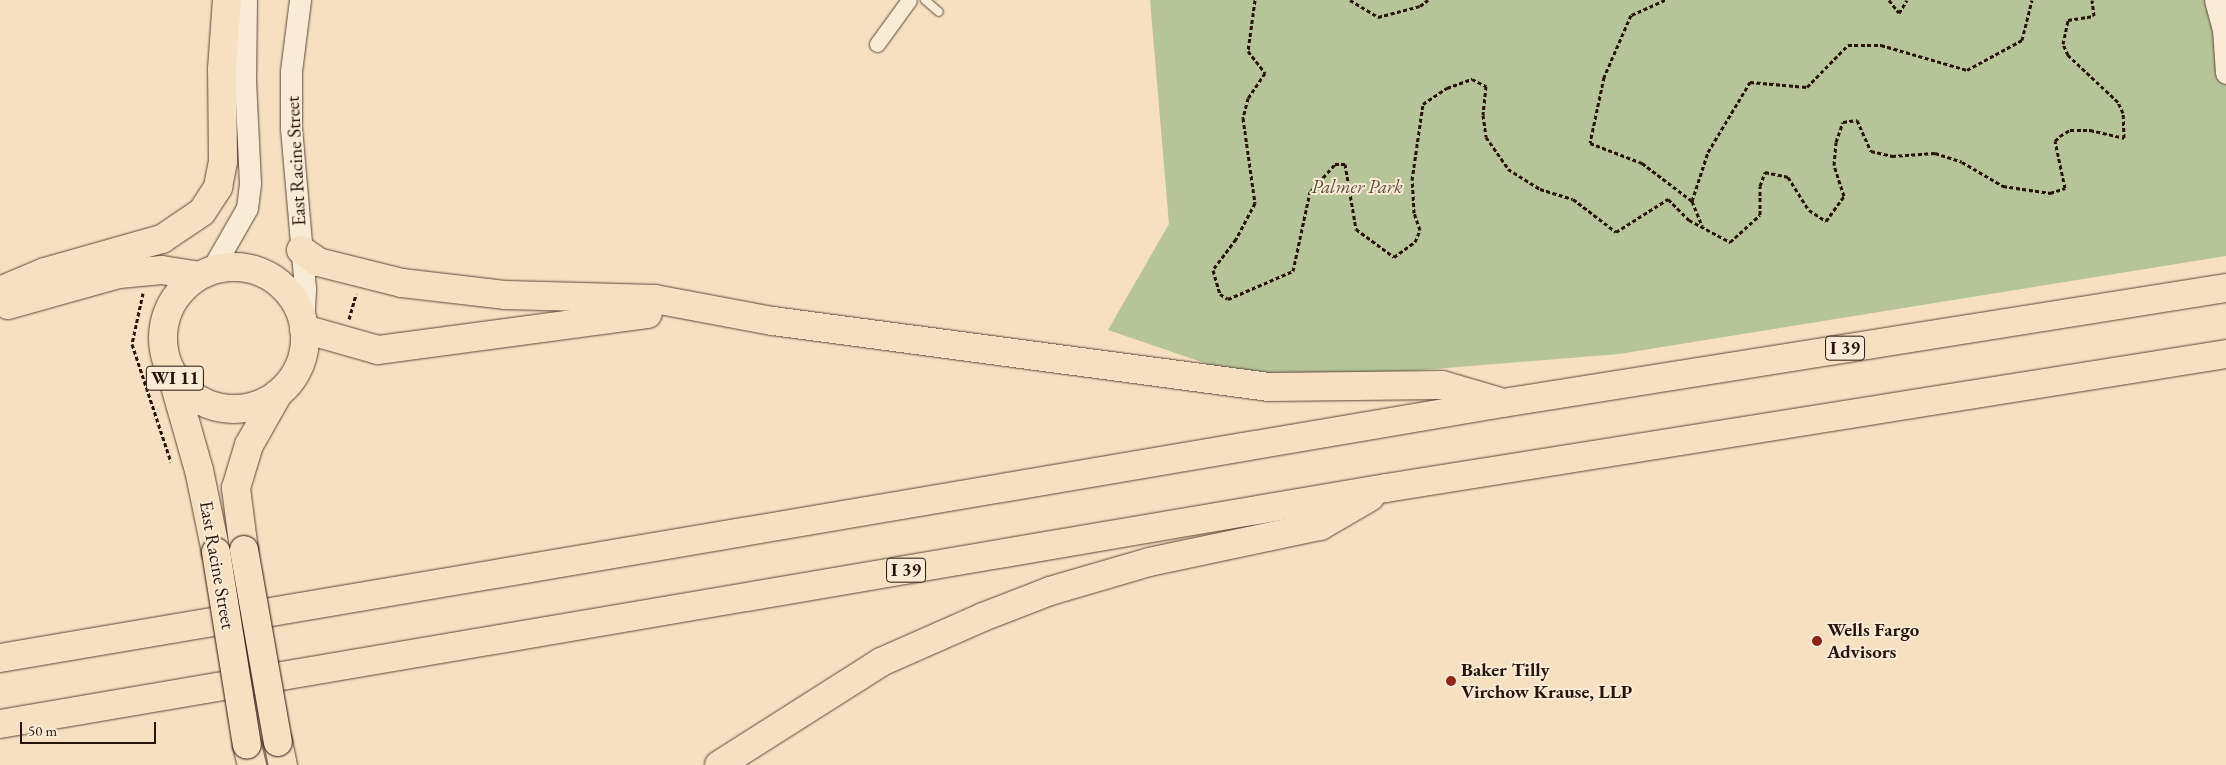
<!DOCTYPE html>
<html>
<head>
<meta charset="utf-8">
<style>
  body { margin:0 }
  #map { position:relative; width:2226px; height:765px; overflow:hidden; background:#f7e0c2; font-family:"EB Garamond",serif }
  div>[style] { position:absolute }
  .green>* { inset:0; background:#b7c398 }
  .path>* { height:3px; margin-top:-1.5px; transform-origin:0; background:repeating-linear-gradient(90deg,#27140b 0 4px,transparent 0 6.5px) }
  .roads { filter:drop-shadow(0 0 1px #5b4739) drop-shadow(0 0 1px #5b4739) }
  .lane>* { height:8px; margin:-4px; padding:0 4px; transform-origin:4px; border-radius:4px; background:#faebd7 }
  .street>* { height:15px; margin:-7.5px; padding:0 7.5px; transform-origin:7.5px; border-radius:7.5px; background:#faebd7 }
  .secondary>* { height:21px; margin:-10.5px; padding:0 10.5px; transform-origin:10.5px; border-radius:10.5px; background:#faebd7 }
  .highway>* { height:28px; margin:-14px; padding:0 14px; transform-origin:14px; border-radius:14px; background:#f7e0c2 }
  .highway>.ring { margin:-14px; padding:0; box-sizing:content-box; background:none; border:28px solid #f7e0c2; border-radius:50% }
  .bridges { filter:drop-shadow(0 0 1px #27140b) drop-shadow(0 0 1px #27140b) }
  .highway-bridge>* { height:28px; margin:-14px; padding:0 14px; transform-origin:14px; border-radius:14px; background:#f7e0c2 }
  .dots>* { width:14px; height:14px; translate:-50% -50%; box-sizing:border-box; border:2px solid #faebd7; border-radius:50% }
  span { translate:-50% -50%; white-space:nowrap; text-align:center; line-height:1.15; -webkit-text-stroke:4px #faebd7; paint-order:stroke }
  .shield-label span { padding:1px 4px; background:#faebd7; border:1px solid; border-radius:4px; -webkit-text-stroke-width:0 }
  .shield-label { font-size:18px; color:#27140b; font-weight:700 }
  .street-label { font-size:19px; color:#27140b }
  .park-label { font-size:19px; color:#59513c; font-style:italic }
  .poi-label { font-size:19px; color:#27140b; font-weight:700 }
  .left { translate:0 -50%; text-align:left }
  .scale { position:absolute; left:20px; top:722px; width:136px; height:22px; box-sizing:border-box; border:2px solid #27140b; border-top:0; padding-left:6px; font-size:15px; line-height:18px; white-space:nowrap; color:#27140b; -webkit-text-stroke:4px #faebd7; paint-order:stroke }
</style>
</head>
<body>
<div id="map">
  <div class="green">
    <i style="clip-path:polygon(1150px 0,2226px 0,2226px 256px,1619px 354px,1263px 383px,1108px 330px,1169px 224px)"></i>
  </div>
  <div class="path">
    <i style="left:1255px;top:0;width:51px;rotate:97.8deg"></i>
    <i style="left:1248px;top:51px;width:28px;rotate:52deg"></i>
    <i style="left:1265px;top:73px;width:30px;rotate:124deg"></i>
    <i style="left:1248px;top:98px;width:21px;rotate:104deg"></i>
    <i style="left:1243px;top:118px;width:86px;rotate:82deg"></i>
    <i style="left:1255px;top:203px;width:41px;rotate:117.8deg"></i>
    <i style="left:1236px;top:239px;width:39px;rotate:127deg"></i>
    <i style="left:1213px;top:270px;width:25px;rotate:74deg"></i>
    <i style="left:1220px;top:294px;width:9px;rotate:32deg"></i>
    <i style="left:1228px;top:299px;width:71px;rotate:-23.3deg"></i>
    <i style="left:1293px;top:271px;width:81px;rotate:-77.9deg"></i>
    <i style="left:1310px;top:192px;width:38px;rotate:-48deg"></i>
    <i style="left:1335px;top:164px;width:10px"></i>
    <i style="left:1345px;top:164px;width:66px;rotate:80.4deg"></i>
    <i style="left:1356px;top:229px;width:47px;rotate:36.4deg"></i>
    <i style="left:1394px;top:257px;width:26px;rotate:-36deg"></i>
    <i style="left:1415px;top:242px;width:13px;rotate:-67deg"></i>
    <i style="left:1420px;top:230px;width:18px;rotate:-109deg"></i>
    <i style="left:1414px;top:213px;width:33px;rotate:-93deg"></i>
    <i style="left:1412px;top:180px;width:77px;rotate:-81.8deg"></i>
    <i style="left:1423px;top:104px;width:29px;rotate:-34deg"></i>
    <i style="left:1447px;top:88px;width:27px;rotate:-20deg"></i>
    <i style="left:1472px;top:79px;width:16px;rotate:27deg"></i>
    <i style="left:1486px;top:86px;width:29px;rotate:96deg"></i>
    <i style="left:1483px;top:115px;width:22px;rotate:82deg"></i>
    <i style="left:1486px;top:137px;width:39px;rotate:55deg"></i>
    <i style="left:1508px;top:169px;width:38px;rotate:32deg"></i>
    <i style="left:1540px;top:189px;width:34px;rotate:17deg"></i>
    <i style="left:1573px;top:199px;width:54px;rotate:37.5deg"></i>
    <i style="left:1616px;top:232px;width:62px;rotate:-32.4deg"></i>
    <i style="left:1668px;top:199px;width:30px;rotate:45deg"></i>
    <i style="left:1689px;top:220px;width:47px;rotate:28.2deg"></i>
    <i style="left:1730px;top:242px;width:40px;rotate:-42deg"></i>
    <i style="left:1760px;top:215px;width:29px;rotate:-90deg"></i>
    <i style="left:1760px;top:186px;width:15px;rotate:-70deg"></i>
    <i style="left:1765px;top:172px;width:24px;rotate:12deg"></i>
    <i style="left:1788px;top:177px;width:39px;rotate:58deg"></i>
    <i style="left:1809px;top:210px;width:20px;rotate:33deg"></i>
    <i style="left:1826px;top:221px;width:31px;rotate:-54deg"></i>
    <i style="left:1844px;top:196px;width:33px;rotate:-108deg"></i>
    <i style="left:1834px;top:165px;width:23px;rotate:-85deg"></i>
    <i style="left:1836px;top:142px;width:21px;rotate:-71deg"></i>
    <i style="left:1843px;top:122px;width:14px;rotate:-8deg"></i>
    <i style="left:1857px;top:120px;width:34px;rotate:66deg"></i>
    <i style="left:1871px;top:151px;width:22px;rotate:13deg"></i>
    <i style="left:1892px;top:156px;width:43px;rotate:-4deg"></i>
    <i style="left:1935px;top:153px;width:28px;rotate:18deg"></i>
    <i style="left:1962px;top:162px;width:48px;rotate:30.3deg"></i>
    <i style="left:2003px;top:186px;width:48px;rotate:8.5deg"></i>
    <i style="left:2050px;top:193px;width:16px;rotate:-18deg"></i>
    <i style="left:2065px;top:188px;width:48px;rotate:-102deg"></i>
    <i style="left:2055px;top:141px;width:7px;rotate:-45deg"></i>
    <i style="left:2060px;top:136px;width:12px;rotate:-31deg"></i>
    <i style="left:2070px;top:130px;width:20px"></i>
    <i style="left:2090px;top:130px;width:35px;rotate:13deg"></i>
    <i style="left:2124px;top:138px;width:25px;rotate:-92deg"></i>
    <i style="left:2123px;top:113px;width:12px;rotate:-114deg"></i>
    <i style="left:2118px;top:102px;width:69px;rotate:-136.8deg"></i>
    <i style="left:2068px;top:55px;width:12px;rotate:-114deg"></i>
    <i style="left:2063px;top:44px;width:25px;rotate:-78deg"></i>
    <i style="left:2068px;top:20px;width:26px;rotate:-9deg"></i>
    <i style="left:2094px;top:16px;width:16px;rotate:-97deg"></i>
    <i style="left:1350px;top:0;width:33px;rotate:31deg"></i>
    <i style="left:1378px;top:17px;width:43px;rotate:-14.7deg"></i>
    <i style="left:1420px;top:6px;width:10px;rotate:-37deg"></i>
    <i style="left:1665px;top:0;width:37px;rotate:156deg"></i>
    <i style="left:1631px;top:15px;width:68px;rotate:113.5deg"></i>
    <i style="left:1604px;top:77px;width:67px;rotate:102deg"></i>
    <i style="left:1590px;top:143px;width:56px;rotate:21deg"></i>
    <i style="left:1642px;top:163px;width:63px;rotate:37.2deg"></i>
    <i style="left:1692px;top:201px;width:27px;rotate:68deg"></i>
    <i style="left:1889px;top:0;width:16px;rotate:52deg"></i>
    <i style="left:1899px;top:13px;width:15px;rotate:-58deg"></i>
    <i style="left:1692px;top:201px;width:52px;rotate:-71.9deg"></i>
    <i style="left:1708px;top:152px;width:82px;rotate:-59deg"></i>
    <i style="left:1750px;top:82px;width:57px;rotate:5deg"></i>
    <i style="left:1807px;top:87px;width:59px;rotate:-45.7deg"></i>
    <i style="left:1848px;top:45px;width:33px"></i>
    <i style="left:1881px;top:45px;width:90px;rotate:16.2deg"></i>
    <i style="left:1967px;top:70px;width:63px;rotate:-28.6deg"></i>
    <i style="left:2022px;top:40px;width:41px;rotate:-76deg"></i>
    <i style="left:143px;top:293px;width:52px;rotate:102.2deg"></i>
    <i style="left:132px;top:344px;width:124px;rotate:71.7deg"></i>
    <i style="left:349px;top:319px;width:26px;rotate:-74deg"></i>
  </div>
  <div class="roads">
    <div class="lane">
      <i style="left:925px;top:0;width:18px;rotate:41deg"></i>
    </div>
    <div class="street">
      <i style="left:877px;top:44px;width:54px;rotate:-54deg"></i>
    </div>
    <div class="secondary">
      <i style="left:300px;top:0;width:72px;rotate:97.2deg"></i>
      <i style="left:291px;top:71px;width:57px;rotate:90deg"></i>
      <i style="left:291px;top:128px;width:162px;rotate:85deg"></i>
      <i style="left:305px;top:289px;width:33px;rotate:93deg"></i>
      <i style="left:2215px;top:0;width:30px;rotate:75deg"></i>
      <i style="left:2223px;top:29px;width:44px;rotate:86.1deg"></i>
      <i style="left:211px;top:271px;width:73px;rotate:-60.3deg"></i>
      <i style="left:247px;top:208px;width:25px;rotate:-83deg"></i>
      <i style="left:250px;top:183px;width:103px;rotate:-92.8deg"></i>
      <i style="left:245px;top:80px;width:80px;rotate:-89.3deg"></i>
    </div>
    <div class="highway">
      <i style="left:301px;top:250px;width:21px;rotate:35deg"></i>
      <i style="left:318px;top:262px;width:87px;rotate:14deg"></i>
      <i style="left:402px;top:283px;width:105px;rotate:6.6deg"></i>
      <i style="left:506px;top:295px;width:149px;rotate:1.5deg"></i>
      <i style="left:655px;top:299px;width:120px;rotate:10.6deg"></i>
      <i style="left:773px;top:321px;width:500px;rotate:7.58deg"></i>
      <i style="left:1269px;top:387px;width:173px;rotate:-0.7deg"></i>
      <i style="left:1442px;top:385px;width:57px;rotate:16.2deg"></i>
      <i class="ring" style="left:163px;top:267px;width:114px;height:114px"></i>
      <i style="left:0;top:291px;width:49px;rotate:-22.9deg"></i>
      <i style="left:45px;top:272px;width:122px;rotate:-15.8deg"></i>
      <i style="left:162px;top:239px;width:48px;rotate:-34deg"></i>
      <i style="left:202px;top:212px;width:30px;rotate:-57deg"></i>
      <i style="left:218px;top:187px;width:26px;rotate:-79deg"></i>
      <i style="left:223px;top:161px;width:92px;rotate:-90.6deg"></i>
      <i style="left:222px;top:69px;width:69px;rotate:-85.9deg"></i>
      <i style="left:8px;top:305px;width:115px;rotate:-15.6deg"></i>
      <i style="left:119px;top:274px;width:43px;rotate:-5.3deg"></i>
      <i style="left:162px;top:270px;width:37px;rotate:9deg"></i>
      <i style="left:304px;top:329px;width:77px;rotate:15.8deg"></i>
      <i style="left:378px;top:350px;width:272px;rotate:-7.6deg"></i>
      <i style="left:171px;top:372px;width:102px;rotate:74.1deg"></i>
      <i style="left:199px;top:470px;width:84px;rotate:78.3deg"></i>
      <i style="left:244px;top:550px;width:63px;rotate:-97.4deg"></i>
      <i style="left:236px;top:488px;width:45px;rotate:-73.2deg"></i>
      <i style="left:249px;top:445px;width:59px;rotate:-60.4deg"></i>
      <i style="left:0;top:658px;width:1524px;rotate:-9.63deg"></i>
      <i style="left:1503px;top:403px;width:732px;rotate:-9.04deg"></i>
      <i style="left:0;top:724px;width:1406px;rotate:-9.66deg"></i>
      <i style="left:1386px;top:488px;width:851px;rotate:-9.06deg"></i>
      <i style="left:278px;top:742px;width:24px;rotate:78deg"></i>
      <i style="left:247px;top:745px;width:21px;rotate:76deg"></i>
      <i style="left:719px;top:765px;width:192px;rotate:-32.4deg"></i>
      <i style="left:881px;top:662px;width:111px;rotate:-23.8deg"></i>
      <i style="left:983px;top:617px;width:72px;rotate:-21.2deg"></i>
      <i style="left:1050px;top:591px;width:103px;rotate:-16.3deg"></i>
      <i style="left:1149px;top:562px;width:175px;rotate:-11.9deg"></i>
      <i style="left:1320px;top:526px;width:58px;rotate:-30.1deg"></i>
    </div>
  </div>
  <div class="bridges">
    <div class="highway-bridge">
      <i style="left:244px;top:550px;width:195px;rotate:80deg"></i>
      <i style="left:216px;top:552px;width:195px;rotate:80.9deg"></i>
    </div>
  </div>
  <div class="dots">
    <i style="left:1817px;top:641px;background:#8f2418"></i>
    <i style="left:1451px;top:681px;background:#8f2418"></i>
  </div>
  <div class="shield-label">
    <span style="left:1845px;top:348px">I 39</span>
    <span style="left:175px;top:378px">WI 11</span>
    <span style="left:906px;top:570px">I 39</span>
  </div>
  <div class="street-label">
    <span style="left:296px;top:161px;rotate:-93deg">East Racine Street</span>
    <span style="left:217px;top:565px;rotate:80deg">East Racine Street</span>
  </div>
  <div class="park-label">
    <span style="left:1357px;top:187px">Palmer Park</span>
  </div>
  <div class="poi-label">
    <span class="left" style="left:1827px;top:641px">Wells Fargo<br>Advisors</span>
    <span class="left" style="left:1461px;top:681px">Baker Tilly<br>Virchow Krause, LLP</span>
  </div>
  <div class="scale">50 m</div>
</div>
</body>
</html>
